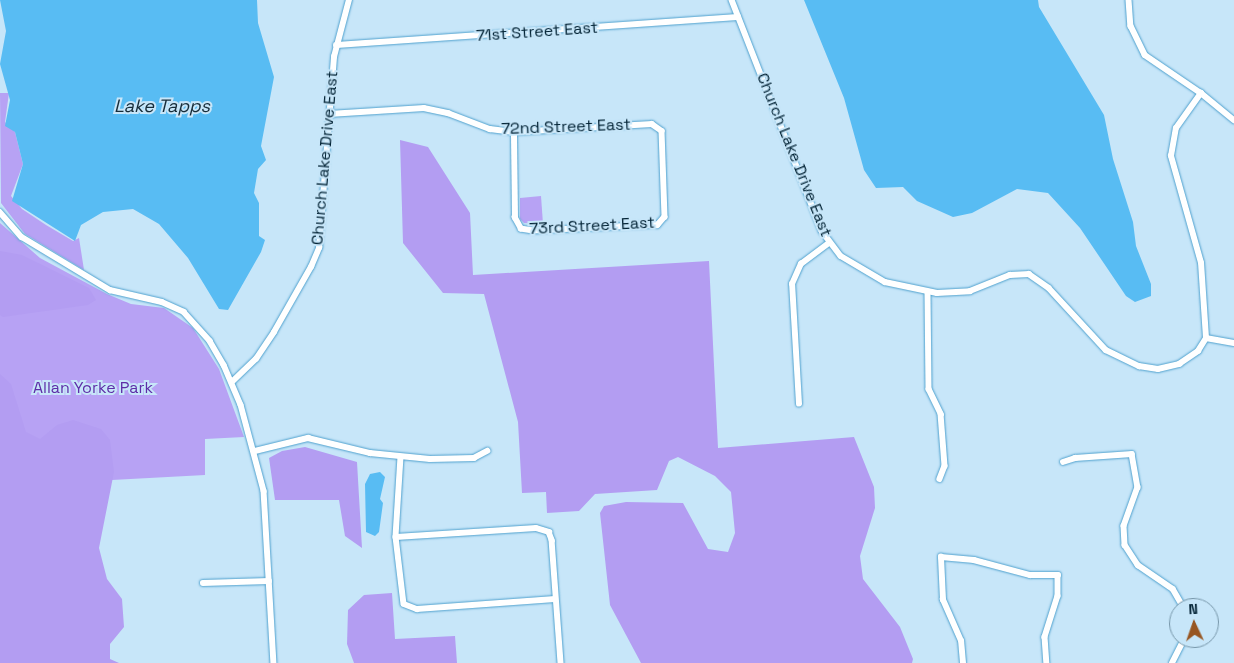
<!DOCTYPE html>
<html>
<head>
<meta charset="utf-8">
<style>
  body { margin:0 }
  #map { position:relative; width:1234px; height:663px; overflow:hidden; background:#c7e6f9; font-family:"Space Grotesk",sans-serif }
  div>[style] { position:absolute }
  .green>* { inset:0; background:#b7a2f4 }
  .forest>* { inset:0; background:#b39df2 }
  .water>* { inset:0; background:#58bcf3 }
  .roads { filter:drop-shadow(0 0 1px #4fa1ce) drop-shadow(0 0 1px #4fa1ce) }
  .minor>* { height:5.5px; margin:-2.75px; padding:0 2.75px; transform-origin:2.75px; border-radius:2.75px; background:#fff }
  span { translate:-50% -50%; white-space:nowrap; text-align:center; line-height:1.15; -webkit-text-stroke:4px #c7e6f9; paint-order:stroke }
  .street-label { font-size:16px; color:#002133 }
  .park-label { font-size:16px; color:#5d2da7 }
  .water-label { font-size:18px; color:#162c39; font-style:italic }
  .north { position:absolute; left:1169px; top:598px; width:50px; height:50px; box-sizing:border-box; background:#c7e6f9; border:1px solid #7797aa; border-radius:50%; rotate:357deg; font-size:14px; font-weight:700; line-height:20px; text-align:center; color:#002133 }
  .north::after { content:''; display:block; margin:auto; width:18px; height:22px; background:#975622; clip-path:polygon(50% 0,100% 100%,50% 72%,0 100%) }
</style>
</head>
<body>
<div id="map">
  <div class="green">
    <i style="clip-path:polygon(0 93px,9px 93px,5px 122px,15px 132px,23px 164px,11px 196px,22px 209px,46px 225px,73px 241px,79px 238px,84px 270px,25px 234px,1px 203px)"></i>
    <i style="clip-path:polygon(541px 196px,543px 224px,524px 223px,520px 219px,520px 198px)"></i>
    <i style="clip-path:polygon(0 223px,40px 258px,107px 294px,131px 304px,164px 308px,193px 328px,219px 369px,244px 437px,205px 439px,205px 475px,0 486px)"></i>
  </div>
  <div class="forest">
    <i style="clip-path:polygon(400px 140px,428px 147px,470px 213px,473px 275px,709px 261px,718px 448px,854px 437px,874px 487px,875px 508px,860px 556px,863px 579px,900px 627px,913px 659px,912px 663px,641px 663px,610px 605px,600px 513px,604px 506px,626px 502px,683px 503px,708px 549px,728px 552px,735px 533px,731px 492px,715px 476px,678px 457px,669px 461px,657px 490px,595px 494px,579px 511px,547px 513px,546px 492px,522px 493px,518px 422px,484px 294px,443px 293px,403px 243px)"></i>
    <i style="clip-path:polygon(0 251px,22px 255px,89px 288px,96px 300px,88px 305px,3px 317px,0 315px)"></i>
    <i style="clip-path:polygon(0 374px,11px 384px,26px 432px,40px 439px,57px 425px,73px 420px,101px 429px,110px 440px,114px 472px,99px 548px,107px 579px,122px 599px,124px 627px,110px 644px,110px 659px,119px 663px,0 663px)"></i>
    <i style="clip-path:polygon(305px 447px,357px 462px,362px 548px,345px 536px,339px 500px,275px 500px,269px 458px,282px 451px)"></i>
    <i style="clip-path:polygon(392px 593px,395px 639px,455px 636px,457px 663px,354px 663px,347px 644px,348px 610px,364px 595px)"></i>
  </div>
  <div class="water">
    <i style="clip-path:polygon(0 0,257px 0,258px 23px,274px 77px,261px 146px,266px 160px,258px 169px,254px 193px,259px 203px,259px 236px,265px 240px,261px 252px,228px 310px,219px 309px,188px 258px,159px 224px,133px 209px,103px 212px,81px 225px,75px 241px,12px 201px,23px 164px,15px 132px,5px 126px,10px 100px,0 64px,6px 31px)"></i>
    <i style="clip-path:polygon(804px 0,1038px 0,1039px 7px,1104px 115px,1113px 159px,1133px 222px,1136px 246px,1151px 284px,1151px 296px,1135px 302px,1126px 296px,1080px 228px,1048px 193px,1017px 189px,972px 213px,953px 217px,917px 201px,903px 187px,876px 188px,864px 170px,844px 98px)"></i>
    <i style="clip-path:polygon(380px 472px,385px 477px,380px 499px,383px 503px,379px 532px,375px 536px,366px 532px,365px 484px,370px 474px)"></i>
  </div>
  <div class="roads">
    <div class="minor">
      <i style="left:732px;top:0;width:248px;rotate:68.7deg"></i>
      <i style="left:822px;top:231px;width:31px;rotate:53deg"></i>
      <i style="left:841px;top:256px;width:51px;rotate:30.6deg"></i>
      <i style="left:885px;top:282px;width:53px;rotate:11.9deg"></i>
      <i style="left:937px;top:293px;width:33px;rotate:-3deg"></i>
      <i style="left:970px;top:291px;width:43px;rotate:-21.8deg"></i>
      <i style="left:1010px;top:275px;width:19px;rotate:-3deg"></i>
      <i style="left:1029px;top:274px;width:24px;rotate:35deg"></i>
      <i style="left:1049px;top:288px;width:84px;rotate:47.4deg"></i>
      <i style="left:1106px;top:350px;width:37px;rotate:26deg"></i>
      <i style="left:1139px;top:366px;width:19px;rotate:9deg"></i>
      <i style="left:1158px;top:369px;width:22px;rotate:-13deg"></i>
      <i style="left:1179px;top:364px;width:23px;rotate:-34deg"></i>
      <i style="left:1198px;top:351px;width:15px;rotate:-58deg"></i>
      <i style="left:1206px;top:338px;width:75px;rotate:-93.8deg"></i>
      <i style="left:1201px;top:263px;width:111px;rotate:-105.7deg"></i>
      <i style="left:1171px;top:156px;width:28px;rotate:-80deg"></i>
      <i style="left:1176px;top:128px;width:43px;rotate:-54.5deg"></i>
      <i style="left:1129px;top:0;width:26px;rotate:86deg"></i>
      <i style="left:1131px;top:26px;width:32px;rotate:64deg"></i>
      <i style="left:1145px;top:55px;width:68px;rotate:34.2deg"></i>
      <i style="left:1201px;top:93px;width:43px;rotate:39.3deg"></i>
      <i style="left:336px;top:45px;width:403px;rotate:-4deg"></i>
      <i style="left:329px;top:114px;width:95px;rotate:-3.6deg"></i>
      <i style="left:424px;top:108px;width:25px;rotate:12deg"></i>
      <i style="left:448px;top:113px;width:45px;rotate:20.9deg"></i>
      <i style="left:490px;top:129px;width:24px;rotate:7deg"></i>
      <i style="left:514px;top:132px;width:138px;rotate:-3.3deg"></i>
      <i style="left:652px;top:124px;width:12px;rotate:35deg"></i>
      <i style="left:662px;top:131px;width:86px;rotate:88deg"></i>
      <i style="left:665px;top:217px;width:11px;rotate:131deg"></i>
      <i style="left:658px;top:225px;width:125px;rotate:177.3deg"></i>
      <i style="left:533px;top:231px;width:12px;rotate:-171deg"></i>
      <i style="left:521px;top:229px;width:13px;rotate:-119deg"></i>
      <i style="left:515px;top:218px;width:86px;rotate:-90.7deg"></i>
      <i style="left:0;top:212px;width:33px;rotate:49deg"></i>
      <i style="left:22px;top:237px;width:103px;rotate:31.1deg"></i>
      <i style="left:110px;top:290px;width:53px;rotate:13deg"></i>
      <i style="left:162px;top:302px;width:24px;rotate:24deg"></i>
      <i style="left:184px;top:312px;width:39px;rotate:48deg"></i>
      <i style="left:210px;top:341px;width:28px;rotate:60deg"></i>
      <i style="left:224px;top:365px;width:43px;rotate:67deg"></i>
      <i style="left:241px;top:405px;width:89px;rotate:75deg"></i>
      <i style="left:264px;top:491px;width:172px;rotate:86.7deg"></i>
      <i style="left:928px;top:293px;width:96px;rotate:89.4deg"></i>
      <i style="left:929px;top:389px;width:28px;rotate:64deg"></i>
      <i style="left:941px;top:414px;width:52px;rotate:85.6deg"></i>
      <i style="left:945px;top:466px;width:14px;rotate:111deg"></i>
      <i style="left:1206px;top:338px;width:28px;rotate:10deg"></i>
      <i style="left:233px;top:381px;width:32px;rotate:-44deg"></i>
      <i style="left:256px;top:359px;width:32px;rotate:-56deg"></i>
      <i style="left:274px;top:332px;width:75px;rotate:-60.4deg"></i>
      <i style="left:311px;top:267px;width:21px;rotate:-67deg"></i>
      <i style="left:319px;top:248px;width:192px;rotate:-85.5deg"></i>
      <i style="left:334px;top:57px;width:59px;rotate:-75.3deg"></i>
      <i style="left:799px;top:404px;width:120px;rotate:-93.3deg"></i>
      <i style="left:792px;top:284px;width:22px;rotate:-66deg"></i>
      <i style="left:801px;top:264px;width:35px;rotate:-37deg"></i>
      <i style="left:255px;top:451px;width:55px;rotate:-13.8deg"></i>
      <i style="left:308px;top:438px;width:64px;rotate:13.6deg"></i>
      <i style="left:370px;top:453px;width:60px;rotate:5.7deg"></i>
      <i style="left:430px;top:459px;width:44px;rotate:-1.3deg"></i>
      <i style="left:474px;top:458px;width:15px;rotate:-28deg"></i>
      <i style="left:401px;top:457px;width:80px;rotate:93.6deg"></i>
      <i style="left:396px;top:537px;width:67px;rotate:83.2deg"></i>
      <i style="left:404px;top:604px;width:14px;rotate:21deg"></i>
      <i style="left:417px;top:609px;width:138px;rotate:-4.1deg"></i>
      <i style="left:1063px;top:462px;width:13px;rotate:-18deg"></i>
      <i style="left:1075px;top:458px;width:57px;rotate:-4deg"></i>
      <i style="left:1132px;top:454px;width:34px;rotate:80deg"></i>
      <i style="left:1138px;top:487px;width:41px;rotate:109.7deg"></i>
      <i style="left:1124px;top:526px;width:19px;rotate:87deg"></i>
      <i style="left:1125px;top:545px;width:24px;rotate:57deg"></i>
      <i style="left:1138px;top:565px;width:42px;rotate:34.4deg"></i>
      <i style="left:1173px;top:589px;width:22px;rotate:60deg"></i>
      <i style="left:396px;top:537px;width:140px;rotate:-3.7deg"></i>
      <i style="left:536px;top:528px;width:14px;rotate:17deg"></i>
      <i style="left:549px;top:532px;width:9px;rotate:69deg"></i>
      <i style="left:552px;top:540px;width:123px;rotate:85.8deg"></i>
      <i style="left:203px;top:583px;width:66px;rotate:-1.7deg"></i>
      <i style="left:963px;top:663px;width:22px;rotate:-95deg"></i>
      <i style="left:961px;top:641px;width:45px;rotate:-113.7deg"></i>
      <i style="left:943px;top:600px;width:43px;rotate:-92.7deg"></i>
      <i style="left:941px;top:557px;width:33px;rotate:5deg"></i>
      <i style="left:974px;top:560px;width:58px;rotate:15deg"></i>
      <i style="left:1030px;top:575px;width:28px"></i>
      <i style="left:1058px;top:575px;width:21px;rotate:90deg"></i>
      <i style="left:1058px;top:596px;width:43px;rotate:107.6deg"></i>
      <i style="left:1045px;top:637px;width:26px;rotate:86deg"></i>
      <i style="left:1172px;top:663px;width:28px;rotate:-63deg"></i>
    </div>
  </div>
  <div class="street-label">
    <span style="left:537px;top:32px;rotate:-4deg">71st Street East</span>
    <span style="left:566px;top:127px;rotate:-2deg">72nd Street East</span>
    <span style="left:794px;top:155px;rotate:68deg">Church Lake Drive East</span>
    <span style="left:325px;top:158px;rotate:-85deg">Church Lake Drive East</span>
    <span style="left:592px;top:226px;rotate:-3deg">73rd Street East</span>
  </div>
  <div class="park-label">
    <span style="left:93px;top:388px">Allan Yorke Park</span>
  </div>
  <div class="water-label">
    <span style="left:162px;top:106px">Lake Tapps</span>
  </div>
  <div class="north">N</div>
</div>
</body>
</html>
